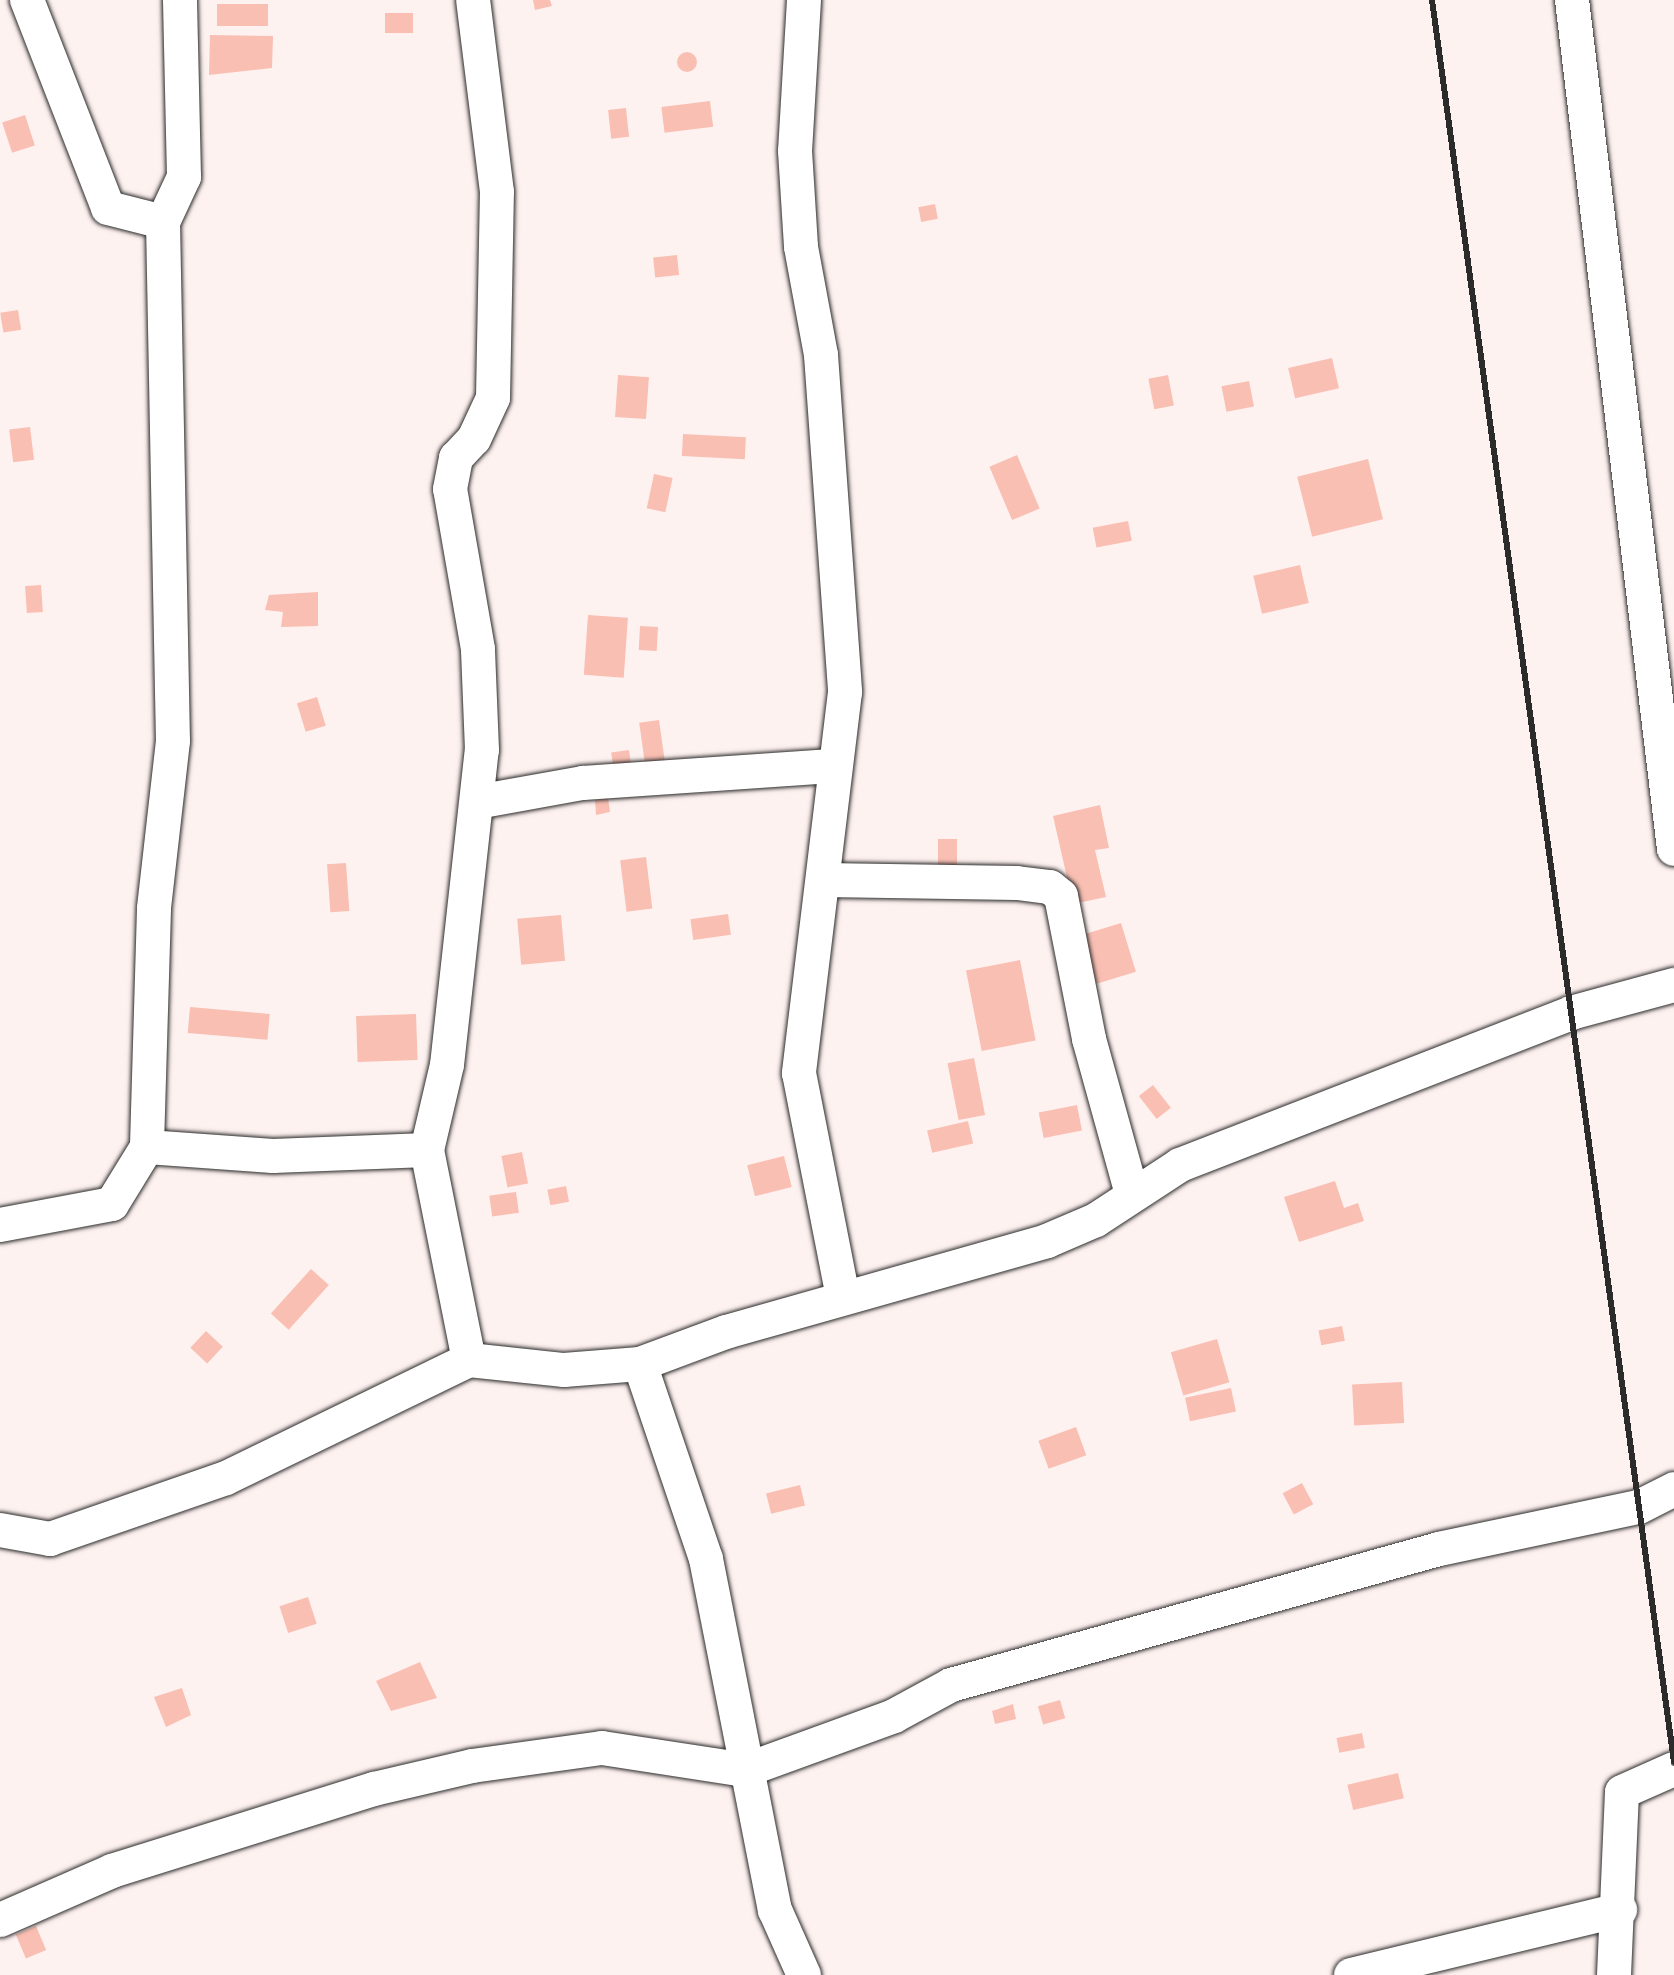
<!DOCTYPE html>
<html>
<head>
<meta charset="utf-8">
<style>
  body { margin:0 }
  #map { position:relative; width:1674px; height:1975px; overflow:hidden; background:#fef2f0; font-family:Delius,sans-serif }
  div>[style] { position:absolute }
  .building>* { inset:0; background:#fabfb3; transform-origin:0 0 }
  .round { border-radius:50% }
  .roads { filter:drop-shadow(0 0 2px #2b2b2b) drop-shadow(0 0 2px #2b2b2b) }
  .street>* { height:34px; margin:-17px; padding:0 17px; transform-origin:17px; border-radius:17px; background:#fff }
  .rail>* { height:6px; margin:-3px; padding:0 3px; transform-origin:3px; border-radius:3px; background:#2b2b2b }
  span { translate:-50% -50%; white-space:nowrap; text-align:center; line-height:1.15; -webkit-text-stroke:8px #fff; paint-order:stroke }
</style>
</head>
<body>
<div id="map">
  <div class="building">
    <i style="clip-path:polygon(533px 0,550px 0,552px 6px,535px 10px)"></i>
    <i style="left:217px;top:4px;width:51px;height:22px"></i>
    <i style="left:385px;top:13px;width:28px;height:20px"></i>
    <i style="clip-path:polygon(210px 35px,273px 36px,272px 68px,209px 75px)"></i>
    <i class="round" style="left:677px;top:52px;width:20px;height:20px"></i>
    <i style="left:710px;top:101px;width:26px;height:49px;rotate:83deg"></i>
    <i style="left:626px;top:108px;width:29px;height:18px;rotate:84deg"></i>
    <i style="left:25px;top:115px;width:32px;height:24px;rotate:72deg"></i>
    <i style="left:935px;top:204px;width:15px;height:17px;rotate:79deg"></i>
    <i style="left:677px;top:255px;width:20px;height:24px;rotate:84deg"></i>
    <i style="left:18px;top:310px;width:20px;height:18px;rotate:81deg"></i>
    <i style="left:1332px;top:358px;width:31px;height:45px;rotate:77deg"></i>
    <i style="left:618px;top:375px;width:31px;height:42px;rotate:4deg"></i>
    <i style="left:1168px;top:375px;width:31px;height:20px;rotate:79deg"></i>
    <i style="left:1249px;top:381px;width:26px;height:28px;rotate:79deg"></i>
    <i style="left:30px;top:427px;width:33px;height:21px;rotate:83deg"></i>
    <i style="left:683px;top:434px;width:63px;height:22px;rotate:3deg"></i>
    <i style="left:1017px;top:455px;width:58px;height:30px;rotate:67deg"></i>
    <i style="left:1368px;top:459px;width:62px;height:73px;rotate:76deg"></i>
    <i style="left:654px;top:474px;width:19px;height:35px;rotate:12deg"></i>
    <i style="left:1128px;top:521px;width:20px;height:36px;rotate:79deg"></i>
    <i style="left:1300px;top:565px;width:39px;height:48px;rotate:77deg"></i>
    <i style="left:41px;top:585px;width:27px;height:16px;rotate:86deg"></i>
    <i style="clip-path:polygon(318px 592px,318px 626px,281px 627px,283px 612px,265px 610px,269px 595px)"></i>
    <i style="left:588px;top:615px;width:40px;height:60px;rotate:4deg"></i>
    <i style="left:640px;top:626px;width:18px;height:24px;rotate:3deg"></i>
    <i style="left:317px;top:697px;width:30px;height:21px;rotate:73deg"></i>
    <i style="left:659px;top:720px;width:49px;height:20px;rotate:82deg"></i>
    <i style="left:629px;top:750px;width:22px;height:18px;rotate:82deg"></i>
    <i style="clip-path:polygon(608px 798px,610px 812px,596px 815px,595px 800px)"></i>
    <i style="clip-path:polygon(1100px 805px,1109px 848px,1095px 850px,1106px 897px,1073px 904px,1053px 816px)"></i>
    <i style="left:938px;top:839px;width:19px;height:34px"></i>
    <i style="left:646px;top:857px;width:52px;height:26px;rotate:83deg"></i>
    <i style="left:346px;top:863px;width:48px;height:19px;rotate:86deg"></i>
    <i style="left:728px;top:914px;width:21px;height:38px;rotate:82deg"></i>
    <i style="left:561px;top:915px;width:46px;height:44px;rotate:85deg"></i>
    <i style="left:1121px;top:923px;width:51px;height:41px;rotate:73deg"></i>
    <i style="left:1020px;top:960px;width:82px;height:55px;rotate:79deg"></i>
    <i style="left:190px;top:1007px;width:80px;height:26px;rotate:5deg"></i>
    <i style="left:416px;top:1014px;width:46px;height:60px;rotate:88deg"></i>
    <i style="left:974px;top:1058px;width:58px;height:27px;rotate:79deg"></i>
    <i style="left:1153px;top:1085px;width:29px;height:18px;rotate:52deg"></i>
    <i style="left:1077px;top:1105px;width:26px;height:39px;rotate:79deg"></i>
    <i style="left:968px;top:1121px;width:23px;height:42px;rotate:77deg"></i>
    <i style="left:522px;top:1152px;width:32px;height:21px;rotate:79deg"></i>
    <i style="left:784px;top:1156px;width:32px;height:38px;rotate:76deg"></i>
    <i style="clip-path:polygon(1335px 1181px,1344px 1208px,1358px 1203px,1364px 1221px,1299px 1242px,1284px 1197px)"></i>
    <i style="left:566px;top:1186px;width:16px;height:19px;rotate:79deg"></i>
    <i style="left:516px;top:1192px;width:21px;height:27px;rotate:82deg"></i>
    <i style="left:311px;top:1269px;width:24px;height:60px;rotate:42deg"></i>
    <i style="left:1342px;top:1326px;width:15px;height:24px;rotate:79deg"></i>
    <i style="left:206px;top:1331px;width:23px;height:23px;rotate:43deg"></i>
    <i style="left:1217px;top:1339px;width:45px;height:48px;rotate:74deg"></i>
    <i style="left:1402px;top:1382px;width:41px;height:50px;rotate:87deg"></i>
    <i style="left:1231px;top:1388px;width:24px;height:47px;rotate:78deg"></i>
    <i style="left:1076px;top:1427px;width:30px;height:40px;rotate:70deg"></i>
    <i style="left:1302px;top:1483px;width:24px;height:22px;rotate:62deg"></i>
    <i style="left:800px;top:1485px;width:21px;height:35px;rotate:76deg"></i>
    <i style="left:308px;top:1597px;width:28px;height:30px;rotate:72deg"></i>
    <i style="clip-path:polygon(420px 1662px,437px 1698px,391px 1711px,376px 1681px)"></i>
    <i style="clip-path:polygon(182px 1688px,191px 1715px,166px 1727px,154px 1697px)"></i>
    <i style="left:1060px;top:1700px;width:19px;height:23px;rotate:74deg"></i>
    <i style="clip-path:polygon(1013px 1704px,1016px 1719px,995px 1724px,992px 1711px)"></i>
    <i style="left:1362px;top:1733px;width:15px;height:26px;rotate:79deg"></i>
    <i style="left:1398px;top:1773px;width:26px;height:52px;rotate:77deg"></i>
    <i style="left:36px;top:1926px;width:26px;height:22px;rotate:67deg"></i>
  </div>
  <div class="roads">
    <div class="street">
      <i style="left:27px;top:0;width:223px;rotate:68.7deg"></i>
      <i style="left:108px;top:208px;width:57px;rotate:14.3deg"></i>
      <i style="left:163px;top:222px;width:519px;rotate:88.9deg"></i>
      <i style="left:173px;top:741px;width:169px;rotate:96.5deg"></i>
      <i style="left:154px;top:909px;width:238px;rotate:91.7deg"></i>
      <i style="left:147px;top:1147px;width:126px;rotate:4.1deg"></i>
      <i style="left:273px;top:1156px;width:154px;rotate:-2.2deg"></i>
      <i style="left:427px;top:1150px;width:214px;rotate:78.7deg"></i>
      <i style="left:469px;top:1360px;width:96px;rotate:6deg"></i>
      <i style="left:564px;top:1370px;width:76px;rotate:-4.5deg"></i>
      <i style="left:640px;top:1364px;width:206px;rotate:71.3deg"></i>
      <i style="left:706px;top:1559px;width:358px;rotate:78.9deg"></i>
      <i style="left:775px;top:1910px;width:71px;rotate:66deg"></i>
      <i style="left:804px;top:0;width:151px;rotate:93.4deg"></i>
      <i style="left:795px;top:151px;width:96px;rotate:86.4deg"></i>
      <i style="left:801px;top:247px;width:110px;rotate:79.5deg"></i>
      <i style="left:821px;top:355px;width:338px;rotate:85.9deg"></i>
      <i style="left:845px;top:692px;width:384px;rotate:96.9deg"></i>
      <i style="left:799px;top:1073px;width:228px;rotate:78.9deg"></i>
      <i style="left:1572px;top:0;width:855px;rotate:83.15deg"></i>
      <i style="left:163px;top:222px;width:50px;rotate:-65deg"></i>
      <i style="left:184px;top:177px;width:177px;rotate:-91.3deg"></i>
      <i style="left:477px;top:802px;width:108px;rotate:-10.2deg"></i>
      <i style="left:583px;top:783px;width:253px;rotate:-3.9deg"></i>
      <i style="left:824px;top:880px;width:193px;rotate:0.9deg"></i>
      <i style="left:1017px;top:883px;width:33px;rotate:7deg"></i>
      <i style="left:1050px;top:887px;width:14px;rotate:39deg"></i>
      <i style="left:1061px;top:896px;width:146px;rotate:78.9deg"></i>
      <i style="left:1089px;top:1039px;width:161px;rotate:74.5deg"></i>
      <i style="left:427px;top:1150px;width:87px;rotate:-76.8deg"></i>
      <i style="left:447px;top:1065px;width:317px;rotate:-83.7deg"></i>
      <i style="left:482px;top:750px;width:101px;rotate:-92.3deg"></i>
      <i style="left:478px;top:649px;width:162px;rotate:-99.9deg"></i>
      <i style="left:450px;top:489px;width:32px;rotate:-79deg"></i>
      <i style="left:456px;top:458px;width:26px;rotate:-47deg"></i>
      <i style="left:474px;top:439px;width:45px;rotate:-65.1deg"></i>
      <i style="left:493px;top:398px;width:206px;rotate:-88.9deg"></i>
      <i style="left:497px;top:192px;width:193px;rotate:-97.1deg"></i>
      <i style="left:0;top:1225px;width:114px;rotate:-10.6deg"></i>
      <i style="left:112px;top:1204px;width:67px;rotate:-58.4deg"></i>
      <i style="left:640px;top:1364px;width:92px;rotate:-20.4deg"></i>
      <i style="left:726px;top:1332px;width:334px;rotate:-15.8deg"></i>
      <i style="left:1047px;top:1241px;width:53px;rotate:-23.2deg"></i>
      <i style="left:1096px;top:1220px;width:100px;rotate:-33.2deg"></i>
      <i style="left:1180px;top:1165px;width:420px;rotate:-21.2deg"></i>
      <i style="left:1571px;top:1013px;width:107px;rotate:-15.2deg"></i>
      <i style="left:0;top:1530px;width:51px;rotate:10.2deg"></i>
      <i style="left:50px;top:1539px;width:186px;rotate:-19.1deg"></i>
      <i style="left:226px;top:1478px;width:270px;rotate:-25.9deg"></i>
      <i style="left:0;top:1920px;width:122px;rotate:-23.6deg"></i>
      <i style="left:112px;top:1871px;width:275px;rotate:-17.4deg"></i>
      <i style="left:374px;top:1789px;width:101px;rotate:-13.2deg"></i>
      <i style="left:472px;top:1766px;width:131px;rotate:-7.9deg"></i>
      <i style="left:602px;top:1748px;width:146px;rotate:8.7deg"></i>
      <i style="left:746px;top:1770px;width:158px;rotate:-20deg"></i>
      <i style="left:894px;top:1716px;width:65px;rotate:-28.5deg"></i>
      <i style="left:951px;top:1685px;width:507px;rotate:-15.57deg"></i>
      <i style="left:1439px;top:1549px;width:204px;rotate:-11.9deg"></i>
      <i style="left:1639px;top:1507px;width:39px;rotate:-27deg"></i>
      <i style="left:1351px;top:1975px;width:277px;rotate:-13.6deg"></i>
      <i style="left:1614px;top:1975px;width:183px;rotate:-87.5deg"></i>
      <i style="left:1622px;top:1792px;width:57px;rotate:-23.9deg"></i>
    </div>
  </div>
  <div class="rail">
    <i style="left:1432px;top:0;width:1779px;rotate:82.18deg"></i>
  </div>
</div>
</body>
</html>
